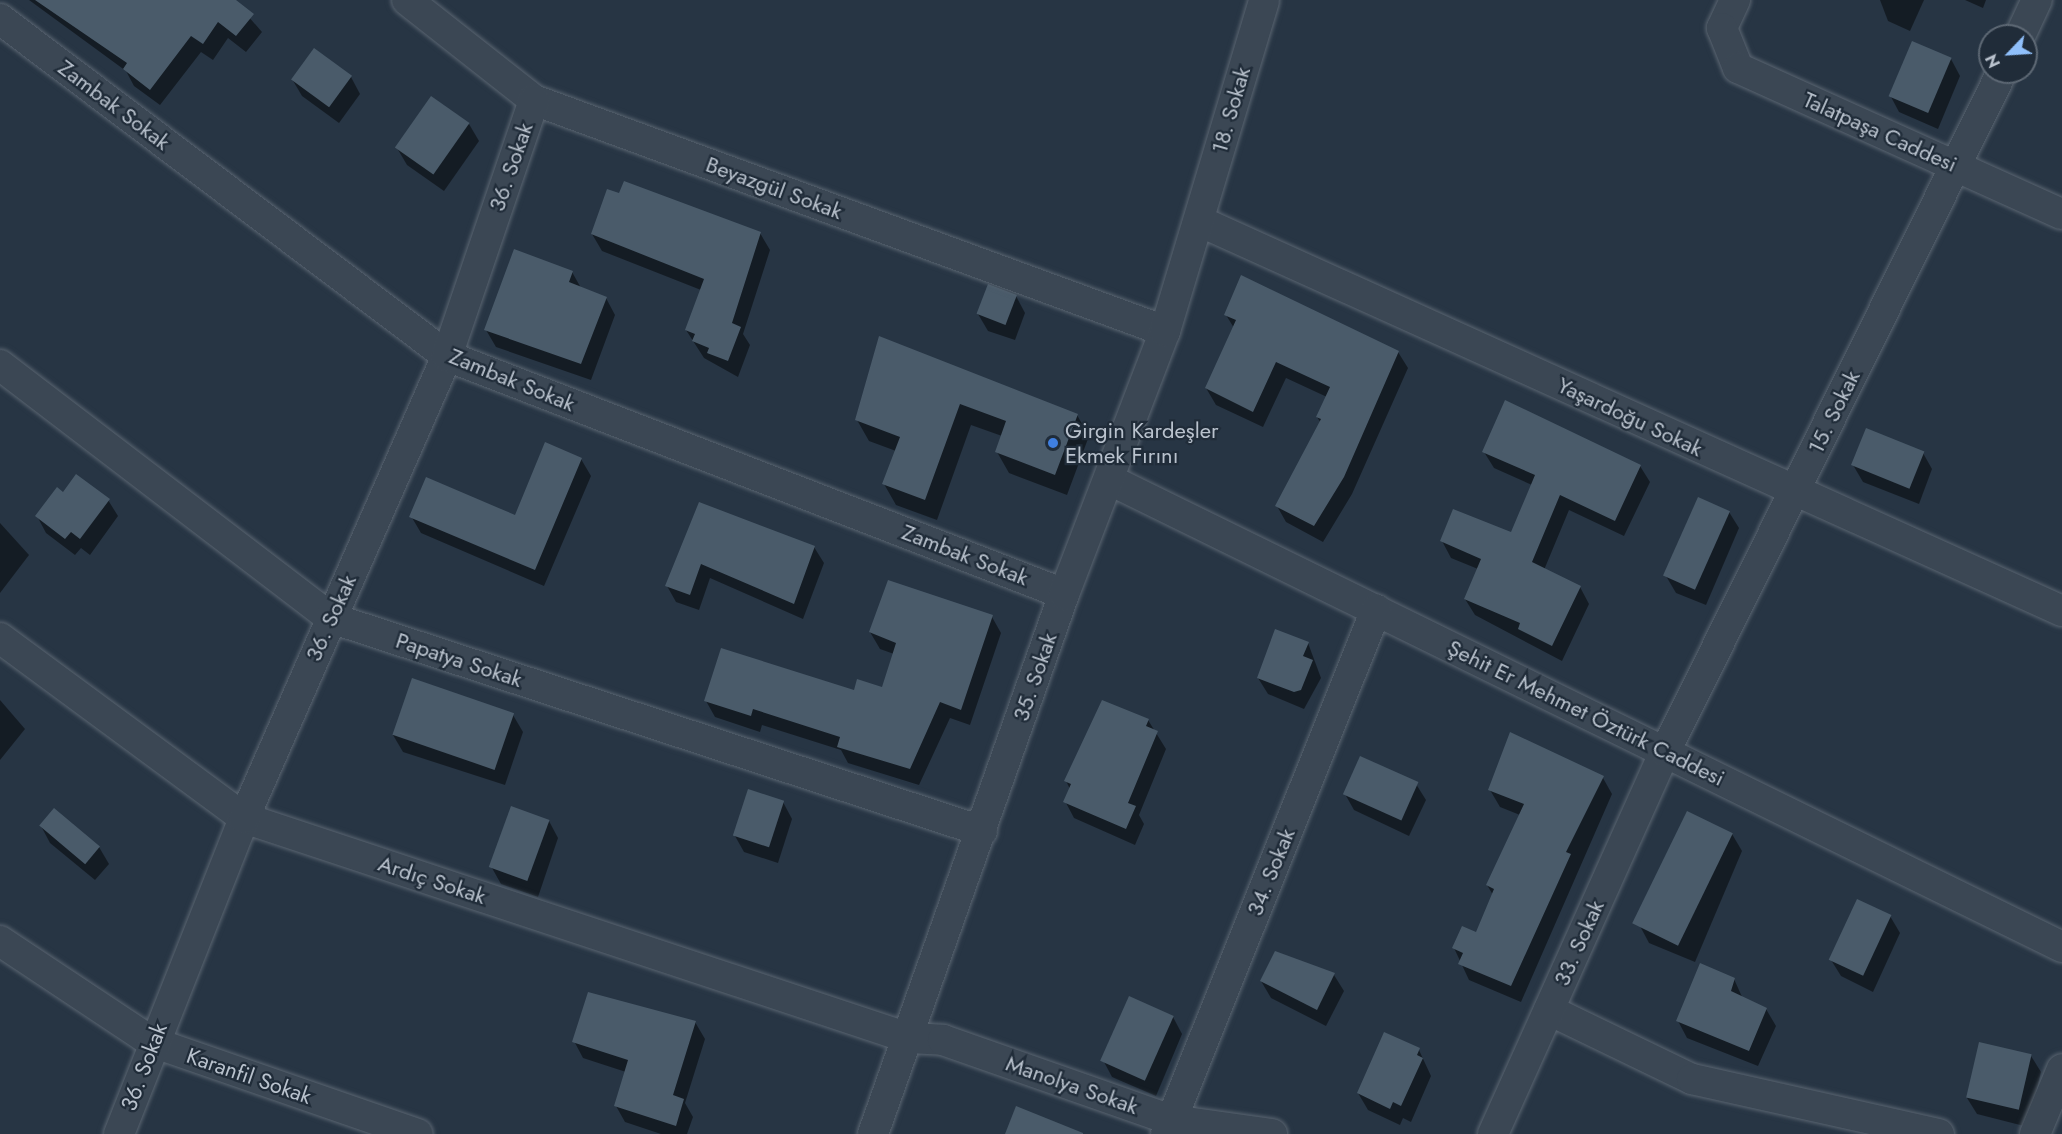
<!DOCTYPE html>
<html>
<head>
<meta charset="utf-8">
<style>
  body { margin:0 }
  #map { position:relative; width:2062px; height:1134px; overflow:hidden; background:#273544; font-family:Jost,sans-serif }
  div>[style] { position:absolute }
  .shadow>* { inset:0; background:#0007 }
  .building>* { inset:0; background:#4a5b6a; transform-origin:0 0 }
  .roads { filter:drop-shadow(0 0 2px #5a6571) drop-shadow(0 0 2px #5a6571) }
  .minor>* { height:30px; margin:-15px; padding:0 15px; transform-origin:15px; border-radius:15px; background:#3b4754 }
  .dots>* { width:16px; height:16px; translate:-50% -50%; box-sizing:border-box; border:3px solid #202c39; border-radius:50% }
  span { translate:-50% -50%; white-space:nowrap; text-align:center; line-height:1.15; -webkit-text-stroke:4.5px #202c39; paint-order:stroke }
  .street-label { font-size:22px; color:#b9c2cd }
  .poi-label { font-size:22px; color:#b9c2cd }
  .left { translate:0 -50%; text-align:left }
  .north { position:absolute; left:1978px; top:24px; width:60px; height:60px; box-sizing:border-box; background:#202c39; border:2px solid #5d6874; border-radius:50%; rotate:245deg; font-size:16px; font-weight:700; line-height:24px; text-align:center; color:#b9c2cd }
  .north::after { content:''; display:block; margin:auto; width:21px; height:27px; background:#90c0fb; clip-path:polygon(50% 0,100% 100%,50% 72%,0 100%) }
</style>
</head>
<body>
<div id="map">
  <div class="shadow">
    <i style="clip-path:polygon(29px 0,234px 0,262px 32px,246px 52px,228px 38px,213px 60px,201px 52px,160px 105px,134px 86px,126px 71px)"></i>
    <i style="clip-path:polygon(1880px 0,1924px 0,1910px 31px,1888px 21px)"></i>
    <i style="clip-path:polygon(1965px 0,1986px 0,1983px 8px)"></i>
    <i style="clip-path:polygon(1951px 59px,1960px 76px,1938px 129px,1899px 112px,1890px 95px)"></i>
    <i style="clip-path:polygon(351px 77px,360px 94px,339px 123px,302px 96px,292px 79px)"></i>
    <i style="clip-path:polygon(469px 124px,479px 141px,444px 191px,407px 165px,397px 148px)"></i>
    <i style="clip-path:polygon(760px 233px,770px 250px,743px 334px,750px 345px,738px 377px,704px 358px,686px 330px,701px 290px,602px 251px,592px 234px)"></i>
    <i style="clip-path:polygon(572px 272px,581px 288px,606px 298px,615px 315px,591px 380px,496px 347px,486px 330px)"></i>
    <i style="clip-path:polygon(1016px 296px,1025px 313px,1015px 340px,988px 331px,978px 314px)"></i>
    <i style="clip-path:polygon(1226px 315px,1398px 352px,1408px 368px,1352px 494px,1323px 542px,1286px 522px,1277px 506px,1321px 423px,1317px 417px,1327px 397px,1286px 378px,1263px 427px,1216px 405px,1206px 388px,1234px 328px)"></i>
    <i style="clip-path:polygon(880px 338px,1077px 415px,1089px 436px,1067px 495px,1009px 473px,997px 452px,1002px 436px,971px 425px,937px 520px,896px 505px,884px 484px,896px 451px,869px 441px,857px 420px)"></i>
    <i style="clip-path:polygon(1484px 452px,1640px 466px,1650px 482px,1624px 536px,1569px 510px,1544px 570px,1580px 587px,1589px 604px,1562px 661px,1475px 615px,1465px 599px,1478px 569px,1451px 558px,1442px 541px,1512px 534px,1532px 485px,1494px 468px)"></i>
    <i style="clip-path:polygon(1923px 453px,1932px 469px,1919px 504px,1863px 482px,1853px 465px)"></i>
    <i style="clip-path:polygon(581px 459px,591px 476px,544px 586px,421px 533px,411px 516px,516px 517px)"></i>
    <i style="clip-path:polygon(63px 494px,108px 500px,118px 516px,90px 555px,81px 548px,75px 555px,46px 533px,37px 516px)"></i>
    <i style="clip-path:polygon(700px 504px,814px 547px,824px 563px,803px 619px,710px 578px,699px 610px,676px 602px,667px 586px)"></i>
    <i style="clip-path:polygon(1729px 512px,1739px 528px,1706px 605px,1676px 593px,1666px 576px)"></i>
    <i style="clip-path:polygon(0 523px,29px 555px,0 593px)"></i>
    <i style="clip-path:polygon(992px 617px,1001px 633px,970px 725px,950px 718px,919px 785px,848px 763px,841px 750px,762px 725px,760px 732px,715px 717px,706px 701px,883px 689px,894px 654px,880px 649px,870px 632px)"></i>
    <i style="clip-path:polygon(1308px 643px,1321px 678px,1304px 709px,1268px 694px,1258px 678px)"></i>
    <i style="clip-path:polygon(0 700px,25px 729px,0 760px)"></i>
    <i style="clip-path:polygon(513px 715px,523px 732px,505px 785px,403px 752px,393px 735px)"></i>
    <i style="clip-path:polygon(1148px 720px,1166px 749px,1139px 815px,1144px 824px,1135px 845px,1074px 818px,1065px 801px,1070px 789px,1066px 781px)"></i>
    <i style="clip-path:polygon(1603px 778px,1612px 794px,1521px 1002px,1469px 980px,1454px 948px,1476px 934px,1493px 895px,1487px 885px,1520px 815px,1500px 807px,1490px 790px)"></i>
    <i style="clip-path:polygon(1416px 784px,1426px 800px,1409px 836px,1354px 810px,1345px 794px)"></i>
    <i style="clip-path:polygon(783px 802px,792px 819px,778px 863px,744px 852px,735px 836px)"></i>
    <i style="clip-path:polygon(54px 810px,99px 847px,109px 864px,95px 880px,50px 843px,41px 826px)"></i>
    <i style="clip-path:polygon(549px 821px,558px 838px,538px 897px,501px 884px,492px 868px)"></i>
    <i style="clip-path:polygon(1732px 834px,1742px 851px,1695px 962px,1649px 943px,1640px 926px)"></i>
    <i style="clip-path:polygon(1890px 916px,1900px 933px,1873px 992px,1841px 976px,1831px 960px)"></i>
    <i style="clip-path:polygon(1276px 952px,1334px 975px,1344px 991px,1326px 1026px,1271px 998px,1261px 981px)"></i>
    <i style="clip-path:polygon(1734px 979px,1743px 999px,1766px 1009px,1776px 1026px,1758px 1066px,1687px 1038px,1678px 1021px)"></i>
    <i style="clip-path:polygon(1173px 1017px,1182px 1034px,1156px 1096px,1112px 1077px,1103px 1060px)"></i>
    <i style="clip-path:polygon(695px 1022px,705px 1039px,685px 1103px,693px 1117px,687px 1134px,661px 1134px,625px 1122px,616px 1106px,626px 1072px,583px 1058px,574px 1041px)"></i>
    <i style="clip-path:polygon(1385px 1034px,1419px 1050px,1431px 1076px,1411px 1122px,1403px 1118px,1400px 1125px,1368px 1110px,1358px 1093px)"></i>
    <i style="clip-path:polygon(2031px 1056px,2041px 1072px,2028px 1127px,1977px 1114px,1967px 1098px)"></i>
  </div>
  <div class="building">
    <i style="clip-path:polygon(35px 0,236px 0,254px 14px,236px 36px,218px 22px,203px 44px,191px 36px,150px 90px,123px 69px,127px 63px)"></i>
    <i style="left:1912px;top:41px;width:43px;height:60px;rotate:23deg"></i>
    <i style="left:314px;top:48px;width:47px;height:39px;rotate:36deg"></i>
    <i style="left:431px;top:96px;width:47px;height:63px;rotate:35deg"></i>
    <i style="clip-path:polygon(624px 181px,761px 232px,732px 323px,741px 327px,728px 361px,707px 353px,709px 348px,692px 341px,695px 334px,685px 330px,704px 279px,591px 234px,607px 189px,619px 193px)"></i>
    <i style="clip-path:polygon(514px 249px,573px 271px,569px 282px,607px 297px,581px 364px,484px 330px)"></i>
    <i style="clip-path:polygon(1241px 275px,1399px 351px,1344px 477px,1314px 526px,1275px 506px,1321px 419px,1316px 417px,1330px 387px,1276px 362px,1253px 412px,1205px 388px,1236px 320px,1224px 315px)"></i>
    <i style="left:988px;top:284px;width:31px;height:32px;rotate:21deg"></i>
    <i style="clip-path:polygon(879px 336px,1078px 414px,1055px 475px,995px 452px,1006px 421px,960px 404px,925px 500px,882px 484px,900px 437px,855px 420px)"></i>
    <i style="clip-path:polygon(1505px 400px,1641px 465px,1615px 521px,1560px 495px,1532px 562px,1581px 586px,1552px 646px,1518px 629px,1520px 623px,1464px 599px,1481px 559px,1440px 541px,1453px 509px,1511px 532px,1535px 475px,1482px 452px)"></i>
    <i style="left:1866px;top:428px;width:63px;height:40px;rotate:22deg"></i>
    <i style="clip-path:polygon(545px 442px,582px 458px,535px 570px,409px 517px,426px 477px,515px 515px)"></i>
    <i style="clip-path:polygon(76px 474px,110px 499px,80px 539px,71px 532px,65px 539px,35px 516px,57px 487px,63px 492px)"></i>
    <i style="left:1698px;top:497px;width:35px;height:86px;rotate:24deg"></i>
    <i style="clip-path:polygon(699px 502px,815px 546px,794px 604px,701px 564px,690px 595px,665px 586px)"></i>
    <i style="clip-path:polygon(888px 580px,993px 615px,961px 710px,940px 702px,910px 769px,837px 747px,840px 737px,753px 709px,751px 716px,704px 701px,721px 648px,854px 690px,857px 679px,882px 687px,896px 643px,869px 632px)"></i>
    <i style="clip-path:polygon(1275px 629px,1309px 642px,1303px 656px,1313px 660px,1301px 690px,1294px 692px,1257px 678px)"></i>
    <i style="left:412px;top:678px;width:108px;height:60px;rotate:19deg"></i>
    <i style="clip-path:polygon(1102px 700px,1149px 719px,1146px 726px,1158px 731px,1128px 803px,1136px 806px,1126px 829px,1063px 802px,1071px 784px,1064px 781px)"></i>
    <i style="clip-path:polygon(1510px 732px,1604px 776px,1566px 852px,1571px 854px,1511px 986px,1458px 964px,1463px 953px,1452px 948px,1462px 926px,1476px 932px,1494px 889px,1486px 885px,1524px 804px,1488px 790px)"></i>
    <i style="left:1360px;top:756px;width:64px;height:42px;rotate:24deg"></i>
    <i style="left:748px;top:789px;width:38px;height:49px;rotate:18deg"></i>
    <i style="left:511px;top:806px;width:41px;height:65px;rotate:20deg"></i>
    <i style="left:54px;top:808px;width:60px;height:23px;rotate:40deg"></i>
    <i style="left:1687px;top:811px;width:51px;height:125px;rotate:26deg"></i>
    <i style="left:1857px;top:899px;width:38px;height:67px;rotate:25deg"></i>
    <i style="clip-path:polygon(1275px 951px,1335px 973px,1317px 1010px,1260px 981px)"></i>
    <i style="clip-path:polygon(1700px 963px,1735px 978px,1731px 991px,1767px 1008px,1749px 1051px,1676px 1021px)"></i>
    <i style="clip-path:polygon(588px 992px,696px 1021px,673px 1095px,684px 1099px,676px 1126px,614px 1106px,628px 1060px,572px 1042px)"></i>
    <i style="left:1129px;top:996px;width:49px;height:71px;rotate:24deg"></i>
    <i style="clip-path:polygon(1384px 1032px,1420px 1048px,1417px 1055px,1423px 1058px,1401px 1106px,1393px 1102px,1390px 1109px,1357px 1093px)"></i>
    <i style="left:1979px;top:1042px;width:54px;height:57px;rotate:13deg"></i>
    <i style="clip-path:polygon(1016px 1106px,1083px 1133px,1083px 1134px,1005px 1134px)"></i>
  </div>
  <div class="roads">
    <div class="minor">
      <i style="left:407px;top:0;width:162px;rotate:38.2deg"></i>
      <i style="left:534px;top:100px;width:672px;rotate:20.11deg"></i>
      <i style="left:1735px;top:0;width:31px;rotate:115deg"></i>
      <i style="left:1722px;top:28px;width:43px;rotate:68.2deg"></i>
      <i style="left:1738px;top:68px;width:355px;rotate:24.3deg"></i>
      <i style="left:0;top:19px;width:560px;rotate:37.01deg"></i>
      <i style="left:447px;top:356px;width:661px;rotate:21.09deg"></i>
      <i style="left:2020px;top:36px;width:40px;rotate:-65deg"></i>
      <i style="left:1199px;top:221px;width:947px;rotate:24.32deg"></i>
      <i style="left:0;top:365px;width:417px;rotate:37.4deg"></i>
      <i style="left:331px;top:618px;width:685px;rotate:18.12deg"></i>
      <i style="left:1110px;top:480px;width:1060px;rotate:26.13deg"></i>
      <i style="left:0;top:638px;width:303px;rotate:36.4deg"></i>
      <i style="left:244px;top:818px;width:700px;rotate:18.31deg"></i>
      <i style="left:909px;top:1038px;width:34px;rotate:3deg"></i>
      <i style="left:943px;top:1040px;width:243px;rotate:19.3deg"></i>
      <i style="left:1172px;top:1120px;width:101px;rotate:8deg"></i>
      <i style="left:0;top:941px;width:182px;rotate:33.6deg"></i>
      <i style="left:152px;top:1042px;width:281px;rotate:19.1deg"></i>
      <i style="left:1549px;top:1010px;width:159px;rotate:25.8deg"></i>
      <i style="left:1692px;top:1079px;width:253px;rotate:12.6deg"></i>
      <i style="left:119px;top:1134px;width:340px;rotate:-68.4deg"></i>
      <i style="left:244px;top:818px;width:505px;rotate:-66.28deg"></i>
      <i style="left:447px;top:356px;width:270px;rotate:-71.2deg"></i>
      <i style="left:873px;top:1134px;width:573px;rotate:-70.52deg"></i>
      <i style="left:1064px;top:594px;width:282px;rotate:-69deg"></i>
      <i style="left:1165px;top:331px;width:345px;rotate:-73.3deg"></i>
      <i style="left:1166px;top:1134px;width:565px;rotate:-68.16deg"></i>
      <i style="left:1493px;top:1134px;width:419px;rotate:-65.8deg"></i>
      <i style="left:1665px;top:752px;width:759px;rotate:-63.64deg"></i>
      <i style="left:2035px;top:1134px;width:70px;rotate:-67.4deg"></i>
    </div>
  </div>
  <div class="dots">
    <i style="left:1053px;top:443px;background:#3f7fe0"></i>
  </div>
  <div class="street-label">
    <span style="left:114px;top:105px;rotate:37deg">Zambak Sokak</span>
    <span style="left:1231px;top:110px;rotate:-74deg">18. Sokak</span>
    <span style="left:1880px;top:132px;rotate:24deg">Talatpaşa Caddesi</span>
    <span style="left:511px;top:167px;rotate:-71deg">36. Sokak</span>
    <span style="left:774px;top:188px;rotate:20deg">Beyazgül Sokak</span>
    <span style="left:512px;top:380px;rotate:22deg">Zambak Sokak</span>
    <span style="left:1834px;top:412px;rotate:-64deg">15. Sokak</span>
    <span style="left:1630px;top:417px;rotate:25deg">Yaşardoğu Sokak</span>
    <span style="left:965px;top:555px;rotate:21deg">Zambak Sokak</span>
    <span style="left:331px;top:618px;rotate:-66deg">36. Sokak</span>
    <span style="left:459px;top:660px;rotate:18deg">Papatya Sokak</span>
    <span style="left:1035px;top:677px;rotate:-71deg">35. Sokak</span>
    <span style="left:1586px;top:713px;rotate:26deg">Şehit Er Mehmet Öztürk Caddesi</span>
    <span style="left:1271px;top:872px;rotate:-68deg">34. Sokak</span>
    <span style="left:432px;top:880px;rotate:18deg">Ardıç Sokak</span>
    <span style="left:1579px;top:943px;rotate:-66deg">33. Sokak</span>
    <span style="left:144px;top:1067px;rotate:-69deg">36. Sokak</span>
    <span style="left:249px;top:1076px;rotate:19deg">Karanfil Sokak</span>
    <span style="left:1072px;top:1085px;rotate:19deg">Manolya Sokak</span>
  </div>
  <div class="poi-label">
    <span class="left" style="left:1065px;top:443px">Girgin Kardeşler<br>Ekmek Fırını</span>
  </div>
  <div class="north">N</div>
</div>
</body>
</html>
